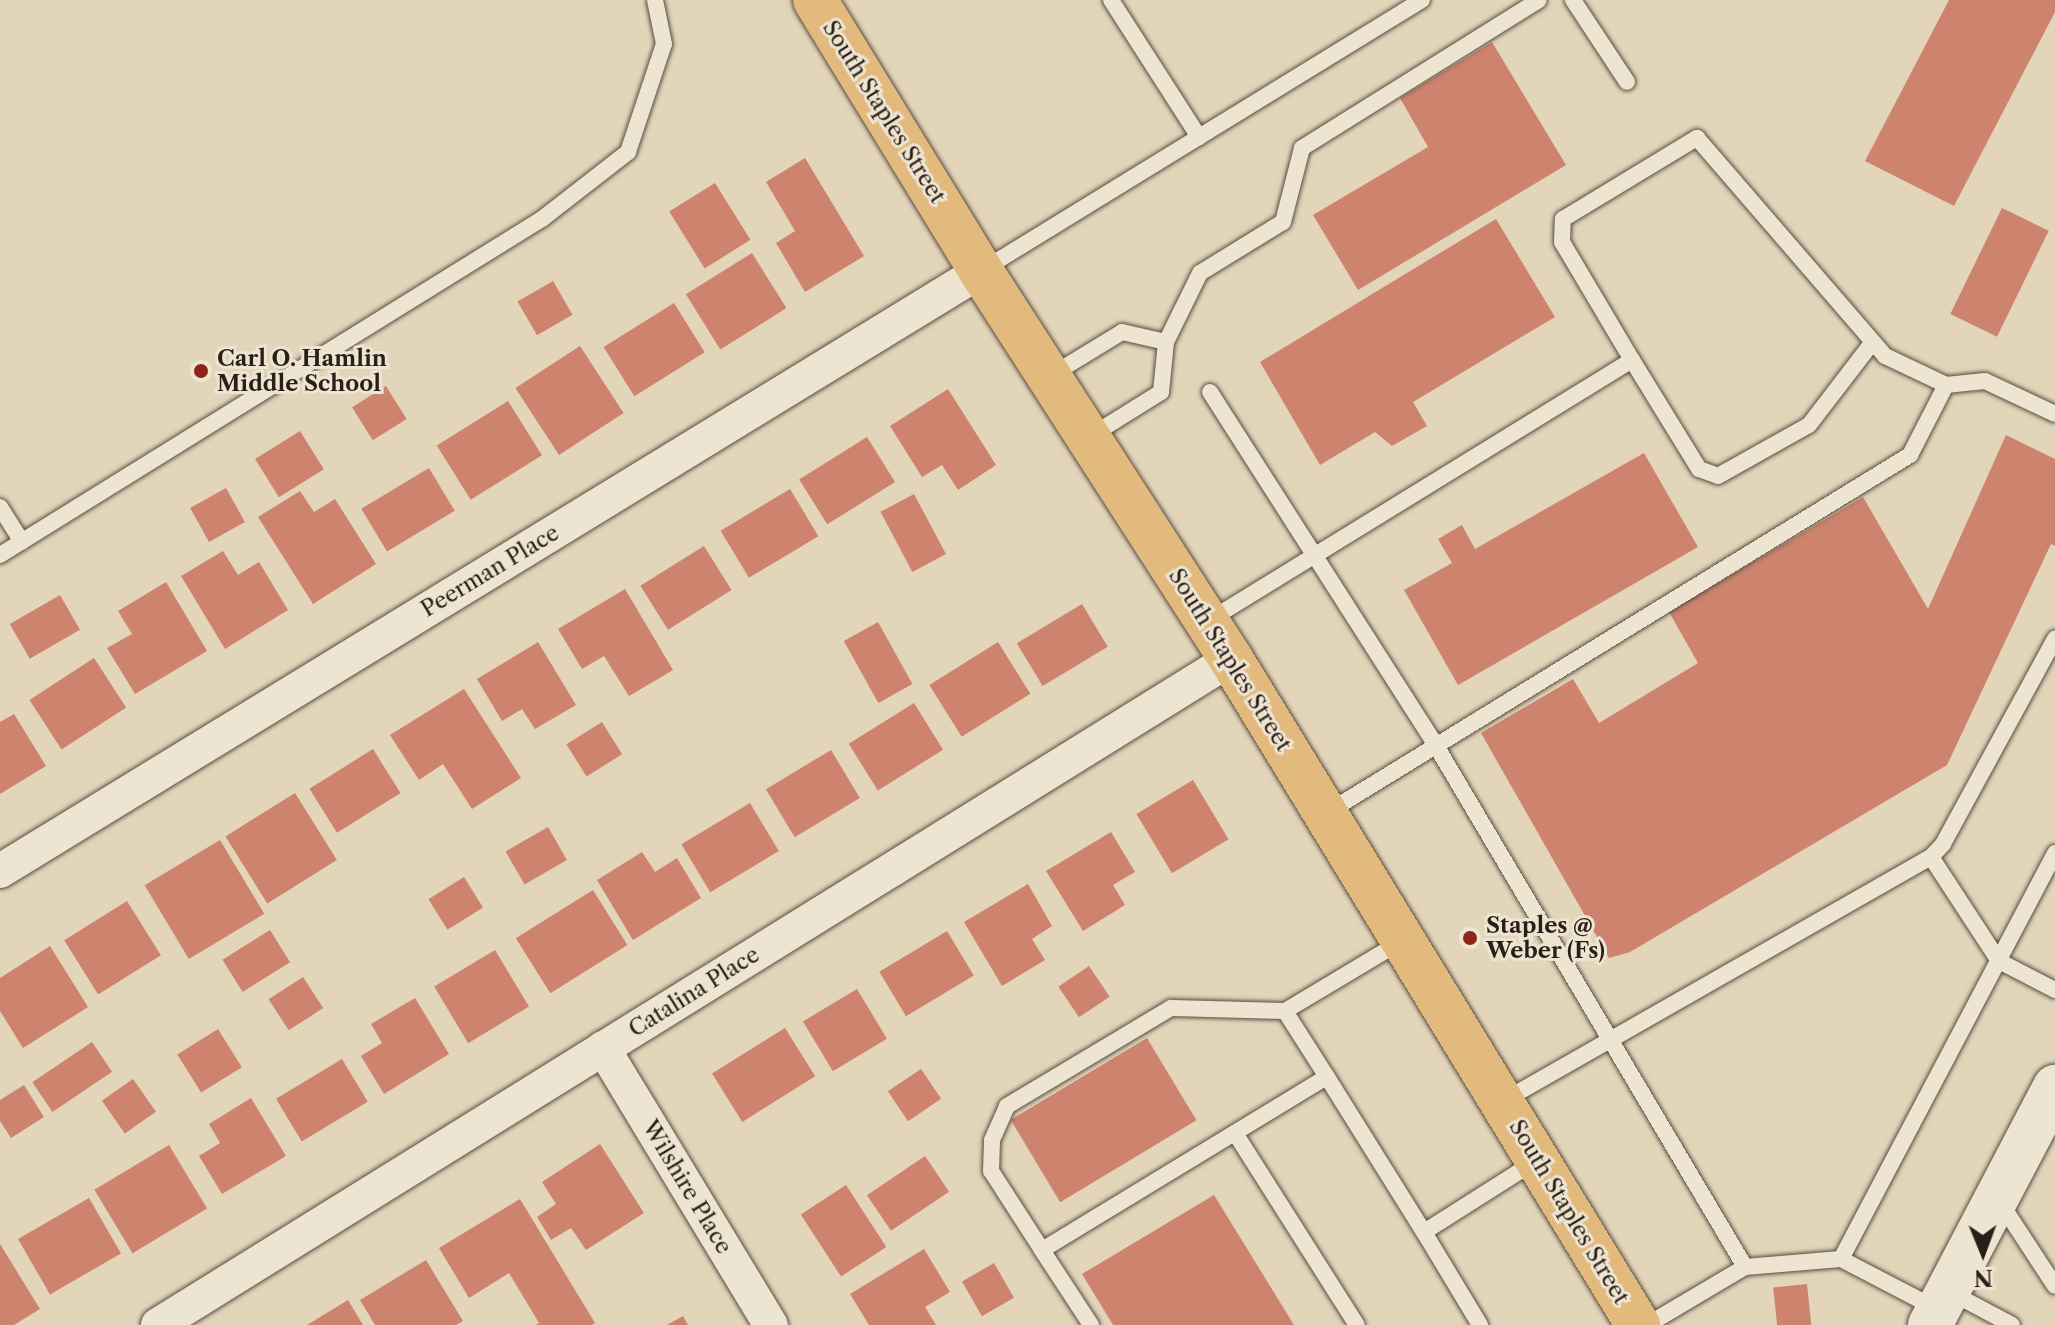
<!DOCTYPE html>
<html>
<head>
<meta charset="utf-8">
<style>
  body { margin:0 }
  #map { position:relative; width:2055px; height:1325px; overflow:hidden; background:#e3d5ba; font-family:"Libre Caslon Text",serif }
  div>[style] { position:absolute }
  .building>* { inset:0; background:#cd836e; transform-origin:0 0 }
  .roads { filter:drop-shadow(0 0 2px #584c3f) drop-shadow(0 0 2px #584c3f) }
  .lane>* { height:16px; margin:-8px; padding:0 8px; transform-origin:8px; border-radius:8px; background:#ede4d2 }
  .street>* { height:34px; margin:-17px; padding:0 17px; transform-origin:17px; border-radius:17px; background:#ede4d2 }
  .secondary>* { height:44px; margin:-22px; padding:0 22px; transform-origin:22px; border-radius:22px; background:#ede4d2 }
  .primary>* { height:44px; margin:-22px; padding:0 22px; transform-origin:22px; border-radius:22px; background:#e2ba7d }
  .dots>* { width:22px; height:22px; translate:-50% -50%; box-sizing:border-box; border:4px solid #ede4d2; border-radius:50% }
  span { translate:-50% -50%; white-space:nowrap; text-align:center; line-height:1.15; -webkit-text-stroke:6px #ede4d2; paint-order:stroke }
  .street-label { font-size:22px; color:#291f16 }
  .poi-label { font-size:22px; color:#291f16; font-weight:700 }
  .left { translate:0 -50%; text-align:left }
  .north { position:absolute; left:1943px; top:1213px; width:80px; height:80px; -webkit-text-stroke:6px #ede4d2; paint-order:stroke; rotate:179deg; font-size:22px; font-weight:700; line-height:32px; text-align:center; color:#291f16 }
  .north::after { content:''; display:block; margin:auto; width:28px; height:36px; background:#291f16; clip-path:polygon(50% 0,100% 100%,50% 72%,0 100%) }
</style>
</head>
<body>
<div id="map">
  <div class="building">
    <i style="clip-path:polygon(1949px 0,2055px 0,2055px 12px,1954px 206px,1865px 161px)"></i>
    <i style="clip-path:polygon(1492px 42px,1566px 165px,1358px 290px,1313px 215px,1428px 147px,1400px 98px)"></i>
    <i style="clip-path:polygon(805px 158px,864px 256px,805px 292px,776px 243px,795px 231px,766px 182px)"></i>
    <i style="left:715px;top:183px;width:67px;height:54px;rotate:58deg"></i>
    <i style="left:2002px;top:208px;width:52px;height:118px;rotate:26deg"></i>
    <i style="clip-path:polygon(1496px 219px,1555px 317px,1413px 402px,1427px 426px,1392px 446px,1375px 432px,1320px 465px,1260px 362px)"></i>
    <i style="left:752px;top:253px;width:65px;height:78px;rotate:58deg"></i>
    <i style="left:553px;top:281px;width:39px;height:41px;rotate:60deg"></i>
    <i style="left:674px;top:303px;width:58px;height:83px;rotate:58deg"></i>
    <i style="left:580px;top:346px;width:80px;height:77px;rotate:57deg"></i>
    <i style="left:386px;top:386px;width:39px;height:40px;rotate:58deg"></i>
    <i style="clip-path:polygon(948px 389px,996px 465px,958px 490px,942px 465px,922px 477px,890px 426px)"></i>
    <i style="left:508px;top:401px;width:64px;height:84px;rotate:58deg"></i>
    <i style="left:300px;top:431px;width:45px;height:53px;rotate:58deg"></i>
    <i style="clip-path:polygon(2006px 435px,2055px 459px,2055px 546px,2051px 544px,1947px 765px,1630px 952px,1609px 958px,1481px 733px,1573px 679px,1599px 723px,1698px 663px,1669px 612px,1863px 497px,1928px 609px)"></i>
    <i style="left:867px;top:437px;width:53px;height:80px;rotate:58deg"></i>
    <i style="clip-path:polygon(1644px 453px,1698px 547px,1458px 685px,1404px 590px,1452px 563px,1438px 539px,1462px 525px,1475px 549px)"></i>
    <i style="left:429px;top:468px;width:50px;height:79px;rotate:59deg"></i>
    <i style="left:226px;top:488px;width:39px;height:41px;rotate:61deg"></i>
    <i style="left:790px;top:489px;width:55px;height:81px;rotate:59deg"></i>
    <i style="clip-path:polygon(300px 491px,314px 512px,335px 499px,376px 564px,313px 604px,258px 517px)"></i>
    <i style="left:914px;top:494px;width:68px;height:38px;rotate:62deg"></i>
    <i style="left:704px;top:546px;width:52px;height:75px;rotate:58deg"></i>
    <i style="clip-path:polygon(223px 551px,238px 575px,259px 562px,288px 610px,225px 649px,181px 576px)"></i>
    <i style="clip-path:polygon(166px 582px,207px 651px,135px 694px,107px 648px,132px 634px,118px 611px)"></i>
    <i style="clip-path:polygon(625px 589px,673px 670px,629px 696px,604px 656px,582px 669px,558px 629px)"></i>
    <i style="left:60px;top:595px;width:40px;height:58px;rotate:60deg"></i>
    <i style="left:1082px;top:604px;width:50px;height:76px;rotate:59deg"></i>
    <i style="left:878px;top:622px;width:71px;height:39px;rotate:61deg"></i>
    <i style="clip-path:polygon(538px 642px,576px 705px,535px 729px,522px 709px,502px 721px,477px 679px)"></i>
    <i style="left:998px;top:642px;width:61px;height:81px;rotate:58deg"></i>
    <i style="left:94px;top:658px;width:59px;height:77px;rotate:57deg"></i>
    <i style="clip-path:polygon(464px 689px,521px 778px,472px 809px,443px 764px,419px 780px,390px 735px)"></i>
    <i style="left:914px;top:703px;width:55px;height:77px;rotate:58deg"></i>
    <i style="clip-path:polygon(14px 714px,46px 766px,0 794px,0 722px)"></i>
    <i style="left:602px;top:722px;width:38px;height:42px;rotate:58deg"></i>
    <i style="left:373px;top:749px;width:52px;height:75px;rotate:58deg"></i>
    <i style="left:831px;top:750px;width:56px;height:76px;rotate:59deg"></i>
    <i style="left:1193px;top:780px;width:69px;height:66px;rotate:59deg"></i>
    <i style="left:295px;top:793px;width:79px;height:82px;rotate:58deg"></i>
    <i style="left:750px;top:803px;width:56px;height:80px;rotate:59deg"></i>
    <i style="left:548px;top:827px;width:38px;height:49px;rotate:60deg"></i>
    <i style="clip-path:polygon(1111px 832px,1135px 872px,1113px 885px,1125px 905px,1083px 931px,1046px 871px)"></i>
    <i style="left:220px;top:840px;width:86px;height:88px;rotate:59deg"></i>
    <i style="clip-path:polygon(642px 852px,655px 872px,677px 858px,701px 898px,633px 940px,597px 880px)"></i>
    <i style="left:464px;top:877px;width:36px;height:42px;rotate:58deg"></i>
    <i style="clip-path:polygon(1028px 884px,1052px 926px,1032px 939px,1045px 960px,1002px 986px,964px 922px)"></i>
    <i style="left:593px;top:890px;width:65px;height:91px;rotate:58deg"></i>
    <i style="left:127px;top:901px;width:64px;height:74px;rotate:58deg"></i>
    <i style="left:270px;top:930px;width:38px;height:56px;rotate:58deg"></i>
    <i style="left:947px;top:931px;width:52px;height:79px;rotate:59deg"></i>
    <i style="clip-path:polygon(50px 946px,88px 1007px,23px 1048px,0 1011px,0 978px)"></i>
    <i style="left:495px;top:950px;width:66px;height:71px;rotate:59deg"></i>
    <i style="left:1089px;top:966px;width:37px;height:37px;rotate:56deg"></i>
    <i style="left:303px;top:977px;width:37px;height:41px;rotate:57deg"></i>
    <i style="left:857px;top:989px;width:58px;height:63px;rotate:59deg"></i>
    <i style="clip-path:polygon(415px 998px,449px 1054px,384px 1094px,361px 1056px,382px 1043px,371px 1024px)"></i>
    <i style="left:785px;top:1028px;width:57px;height:86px;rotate:58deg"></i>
    <i style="left:218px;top:1029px;width:45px;height:48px;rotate:58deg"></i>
    <i style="left:1147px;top:1038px;width:96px;height:159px;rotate:59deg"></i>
    <i style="left:92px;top:1042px;width:36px;height:72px;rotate:56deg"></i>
    <i style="left:342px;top:1059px;width:50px;height:77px;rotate:59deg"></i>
    <i style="left:921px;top:1069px;width:36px;height:40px;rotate:56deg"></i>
    <i style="left:133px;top:1079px;width:40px;height:38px;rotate:55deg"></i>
    <i style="clip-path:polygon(24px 1085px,44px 1117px,11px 1138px,0 1121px,0 1100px)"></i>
    <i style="clip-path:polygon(251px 1098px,286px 1156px,222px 1194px,199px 1156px,220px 1143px,209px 1124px)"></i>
    <i style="clip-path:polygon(600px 1144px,644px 1213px,586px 1250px,571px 1228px,551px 1240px,537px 1217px,556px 1204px,542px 1182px)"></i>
    <i style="left:169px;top:1145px;width:74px;height:87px;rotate:59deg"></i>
    <i style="left:925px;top:1156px;width:43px;height:70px;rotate:56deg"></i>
    <i style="left:846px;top:1185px;width:74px;height:54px;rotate:57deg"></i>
    <i style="clip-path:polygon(1214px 1195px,1294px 1325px,1113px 1325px,1082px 1274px)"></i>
    <i style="left:89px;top:1198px;width:64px;height:82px;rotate:60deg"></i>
    <i style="clip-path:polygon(520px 1199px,595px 1323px,592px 1325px,536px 1325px,539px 1323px,509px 1273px,469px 1298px,439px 1248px)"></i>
    <i style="clip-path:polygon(0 1244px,40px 1309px,14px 1325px,0 1325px)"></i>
    <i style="clip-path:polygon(924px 1249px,950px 1292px,925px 1307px,936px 1325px,869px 1325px,850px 1294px)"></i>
    <i style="clip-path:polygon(426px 1260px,463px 1321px,456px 1325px,375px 1325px,360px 1300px)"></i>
    <i style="left:994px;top:1263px;width:40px;height:37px;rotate:60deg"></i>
    <i style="left:1807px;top:1284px;width:41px;height:34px;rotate:84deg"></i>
    <i style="clip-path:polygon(348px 1300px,363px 1325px,307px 1325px)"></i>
    <i style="clip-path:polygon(683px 1316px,688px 1325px,667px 1325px)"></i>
  </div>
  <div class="roads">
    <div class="lane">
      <i style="left:1111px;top:0;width:163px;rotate:57.3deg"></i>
      <i style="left:1573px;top:0;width:98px;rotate:56.6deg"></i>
      <i style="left:984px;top:269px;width:514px;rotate:-31.56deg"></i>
      <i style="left:1632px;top:360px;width:137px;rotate:-120.7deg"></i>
      <i style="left:1562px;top:242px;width:23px;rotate:-88deg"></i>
      <i style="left:1563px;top:219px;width:157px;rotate:-31.2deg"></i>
      <i style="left:1697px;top:138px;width:288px;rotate:49.2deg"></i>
      <i style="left:1885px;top:356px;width:68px;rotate:25.4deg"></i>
      <i style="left:1050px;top:376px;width:84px;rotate:-31.4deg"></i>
      <i style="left:1122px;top:332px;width:45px;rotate:12.8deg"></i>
      <i style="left:1210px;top:392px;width:418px;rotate:57.4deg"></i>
      <i style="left:1435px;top:744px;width:608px;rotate:59.34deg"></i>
      <i style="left:1089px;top:437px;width:85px;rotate:-32deg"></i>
      <i style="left:1161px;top:392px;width:50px;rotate:-84.3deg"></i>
      <i style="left:1166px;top:342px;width:77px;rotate:-63.8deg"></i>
      <i style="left:1200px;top:273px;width:97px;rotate:-31.6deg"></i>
      <i style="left:1283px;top:222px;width:76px;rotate:-75.6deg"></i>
      <i style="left:1302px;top:148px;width:279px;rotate:-32deg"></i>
      <i style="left:0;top:507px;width:41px;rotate:57.8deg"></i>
      <i style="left:0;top:555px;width:638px;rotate:-31.8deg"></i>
      <i style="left:542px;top:219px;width:109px;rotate:-37.9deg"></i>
      <i style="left:628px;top:152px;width:114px;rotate:-71.6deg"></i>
      <i style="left:664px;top:44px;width:45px;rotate:-101.6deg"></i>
      <i style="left:1208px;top:621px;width:498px;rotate:-31.6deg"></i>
      <i style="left:1632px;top:360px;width:128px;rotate:58.4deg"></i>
      <i style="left:1699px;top:469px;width:20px;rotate:20deg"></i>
      <i style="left:1718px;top:476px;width:104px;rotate:-29.3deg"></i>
      <i style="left:1809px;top:425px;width:103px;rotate:-52.5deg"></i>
      <i style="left:1328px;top:812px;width:683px;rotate:-31.53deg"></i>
      <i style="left:1910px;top:455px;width:79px;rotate:-62.8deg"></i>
      <i style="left:1946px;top:385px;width:39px;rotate:-6deg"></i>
      <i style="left:1985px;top:381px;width:77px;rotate:25.2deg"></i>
      <i style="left:1931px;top:857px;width:124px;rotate:56.8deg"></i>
      <i style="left:1999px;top:961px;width:63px;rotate:27.4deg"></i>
      <i style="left:1327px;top:1077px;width:78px;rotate:-122.5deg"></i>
      <i style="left:1285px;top:1011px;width:136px;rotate:-30.9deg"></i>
      <i style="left:1503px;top:1101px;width:493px;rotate:-29.7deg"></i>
      <i style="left:1931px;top:857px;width:18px;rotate:-47deg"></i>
      <i style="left:1943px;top:844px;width:234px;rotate:-61.4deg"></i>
      <i style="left:1235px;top:1133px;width:227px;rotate:57.6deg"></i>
      <i style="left:2000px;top:1202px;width:100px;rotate:56.8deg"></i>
      <i style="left:1042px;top:1250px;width:94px;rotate:-122.8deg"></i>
      <i style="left:991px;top:1171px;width:31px;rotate:-88deg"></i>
      <i style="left:992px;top:1140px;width:37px;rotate:-66deg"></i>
      <i style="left:1007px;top:1106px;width:191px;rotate:-30.9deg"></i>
      <i style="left:1171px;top:1008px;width:114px;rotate:1.5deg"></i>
      <i style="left:1841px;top:1259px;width:108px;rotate:27.5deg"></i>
      <i style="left:1950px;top:1292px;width:70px;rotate:28deg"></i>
      <i style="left:1091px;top:1325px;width:90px;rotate:-123.2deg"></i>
      <i style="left:1042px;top:1250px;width:333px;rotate:-31.3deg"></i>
      <i style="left:1327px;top:1077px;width:183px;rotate:58deg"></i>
      <i style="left:1480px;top:1325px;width:109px;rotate:-121.1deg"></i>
      <i style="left:1424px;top:1232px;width:133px;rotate:-32.4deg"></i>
      <i style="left:1647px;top:1325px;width:114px;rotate:-30.6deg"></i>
      <i style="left:1745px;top:1267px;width:96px;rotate:-4.8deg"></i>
      <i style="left:1841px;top:1259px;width:459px;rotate:-62.2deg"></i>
    </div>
    <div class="street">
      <i style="left:0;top:871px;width:1150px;rotate:-31.45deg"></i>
      <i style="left:603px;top:1048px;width:324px;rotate:58.8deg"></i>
      <i style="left:158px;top:1325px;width:1263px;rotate:-31.83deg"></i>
    </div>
    <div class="secondary">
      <i style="left:1930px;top:1325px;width:269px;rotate:-62.3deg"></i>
    </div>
    <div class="primary">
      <i style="left:815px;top:0;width:318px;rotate:58.5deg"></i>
      <i style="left:981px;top:271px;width:462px;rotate:57.2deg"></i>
      <i style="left:1231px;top:659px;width:781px;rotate:58.57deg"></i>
    </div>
  </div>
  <div class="dots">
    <i style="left:201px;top:371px;background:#8f2418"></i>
    <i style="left:1470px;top:938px;background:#8f2418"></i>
  </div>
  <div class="street-label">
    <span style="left:884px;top:112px;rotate:58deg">South Staples Street</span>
    <span style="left:490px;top:571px;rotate:-31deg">Peerman Place</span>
    <span style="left:1230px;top:660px;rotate:58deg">South Staples Street</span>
    <span style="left:694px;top:992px;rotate:-32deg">Catalina Place</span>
    <span style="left:687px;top:1187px;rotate:59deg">Wilshire Place</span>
    <span style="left:1569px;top:1212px;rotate:59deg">South Staples Street</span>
  </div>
  <div class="poi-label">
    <span class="left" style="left:217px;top:371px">Carl O. Hamlin<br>Middle School</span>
    <span class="left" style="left:1486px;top:938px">Staples @<br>Weber (Fs)</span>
  </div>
  <div class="north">N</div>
</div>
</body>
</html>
